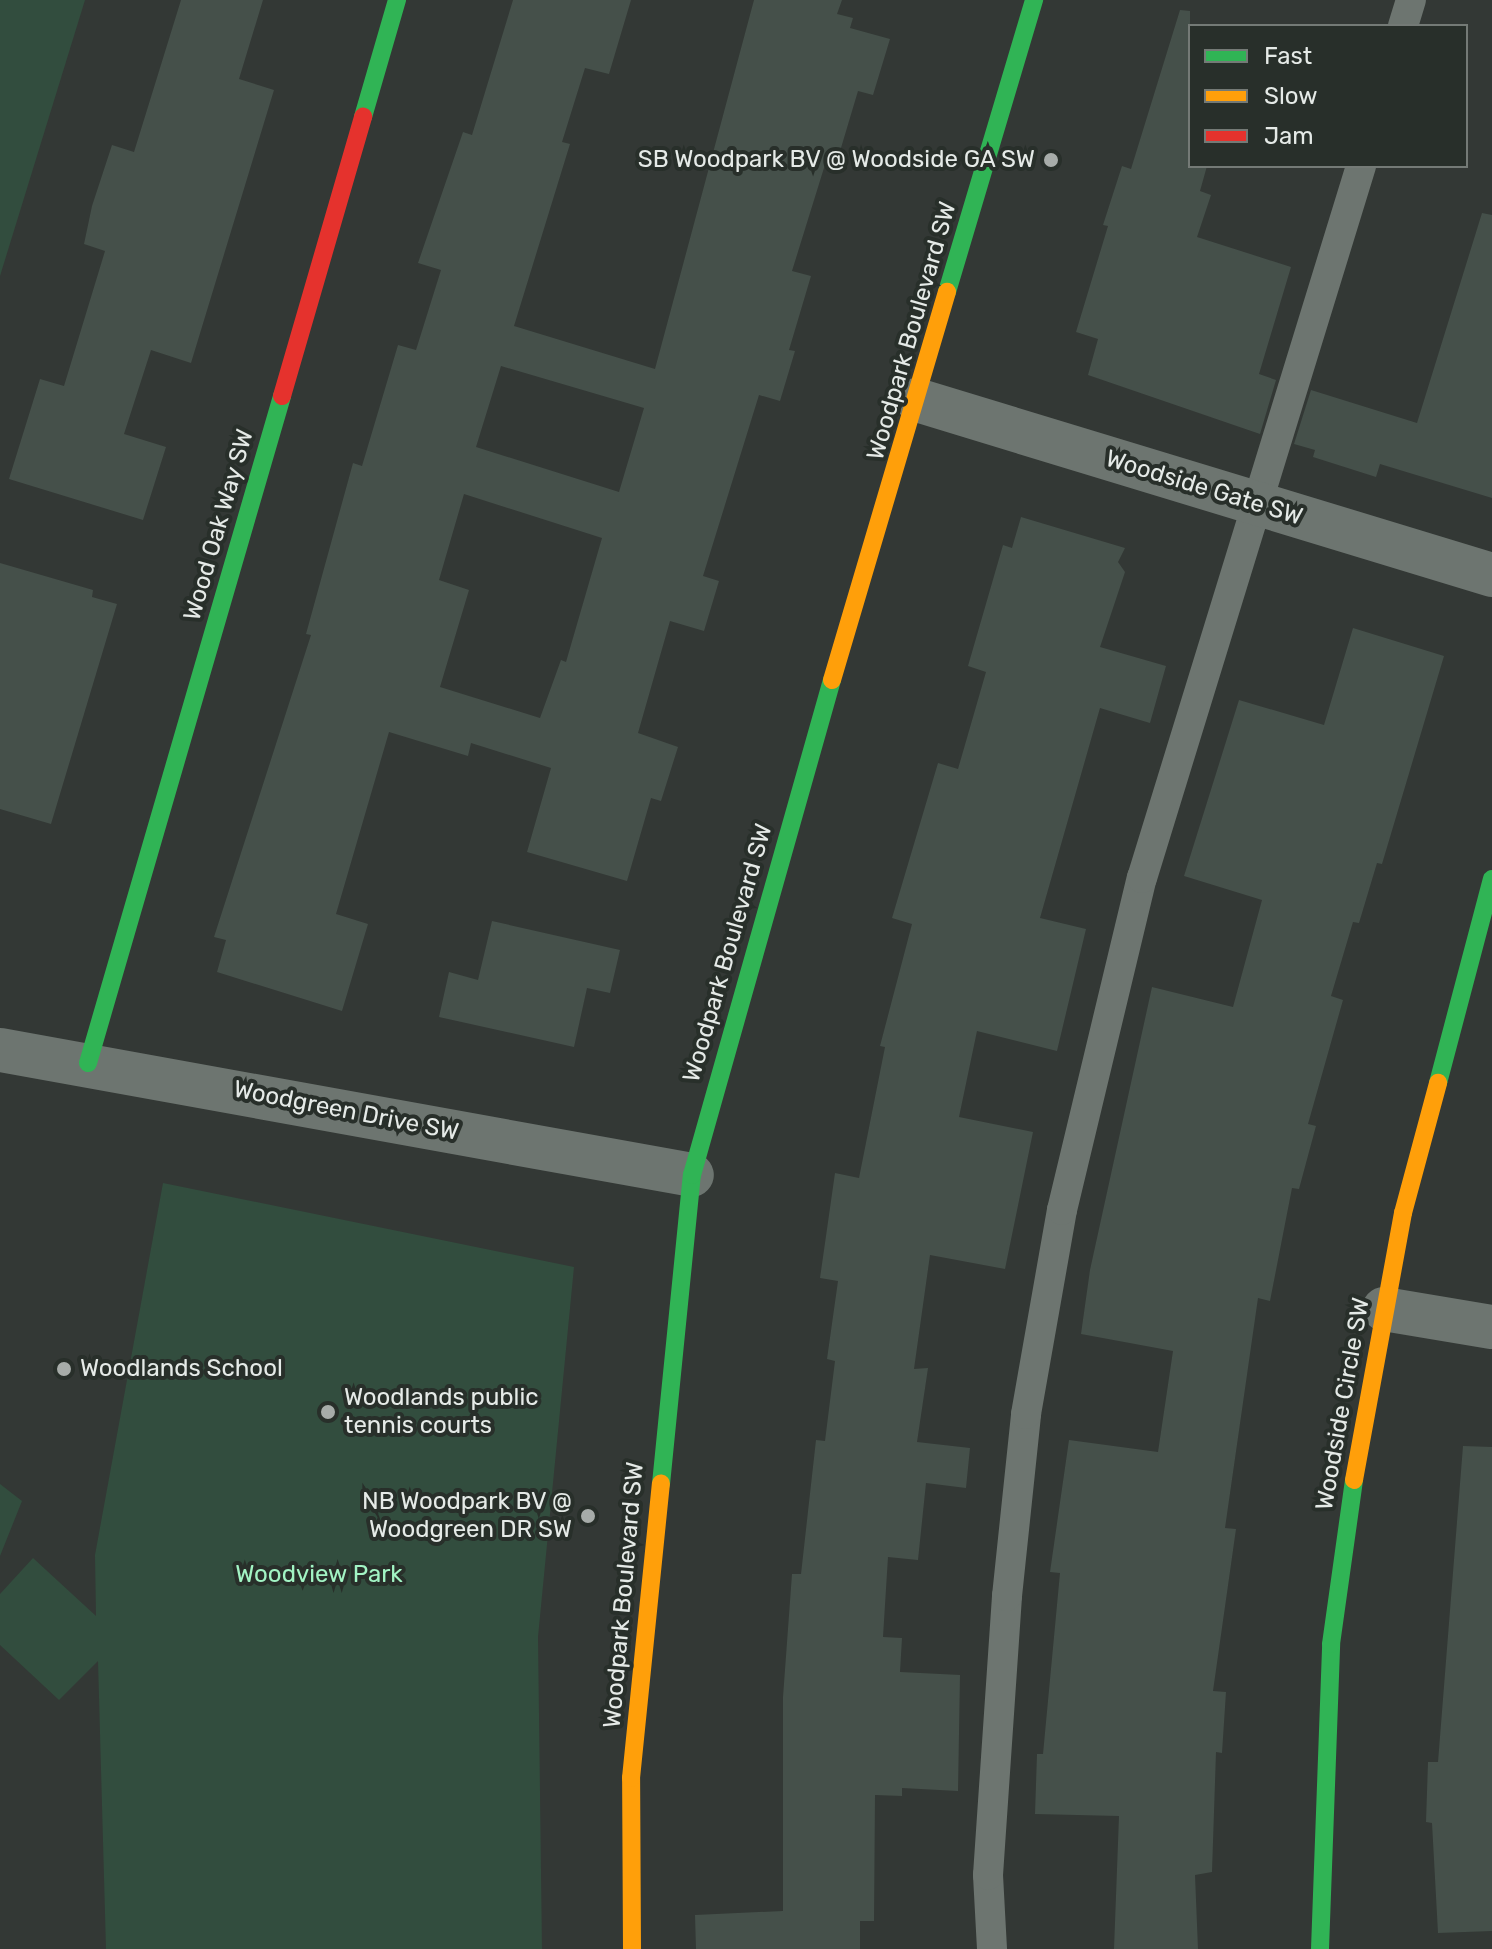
<!DOCTYPE html>
<html>
<head>
<meta charset="utf-8">
<style>
  body { margin:0 }
  #map { position:relative; width:1492px; height:1949px; overflow:hidden; background:#333835; font-family:Rubik,sans-serif }
  div>[style] { position:absolute }
  .green>* { inset:0; background:#324d3e }
  .building>* { inset:0; background:#45504a }
  .lane>* { height:30px; margin:-15px; padding:0 15px; transform-origin:15px; border-radius:15px; background:#6d7570 }
  .street>* { height:44px; margin:-22px; padding:0 22px; transform-origin:22px; border-radius:22px; background:#6d7570 }
  .fast>* { height:18px; margin:-9px; padding:0 9px; transform-origin:9px; border-radius:9px; background:#30b455 }
  .slow>* { height:18px; margin:-9px; padding:0 9px; transform-origin:9px; border-radius:9px; background:#ff9f0a }
  .jam>* { height:18px; margin:-9px; padding:0 9px; transform-origin:9px; border-radius:9px; background:#e5322d }
  .dots>* { width:22px; height:22px; translate:-50% -50%; box-sizing:border-box; border:4px solid #282f2a; border-radius:50% }
  span { translate:-50% -50%; white-space:nowrap; text-align:center; line-height:1.15; -webkit-text-stroke:8px #282f2a; paint-order:stroke }
  .poi-label { font-size:24px; color:#e5eae7 }
  .right { translate:-100% -50%; text-align:right }
  .left { translate:0 -50%; text-align:left }
  .street-label { font-size:24px; color:#e5eae7 }
  .park-label { font-size:24px; color:#a2f4c4 }
  .legend { position:absolute; left:1188px; top:24px; width:280px; height:144px; box-sizing:border-box; background:#282f2a; border:2px solid #747a76; margin:0; padding:10px 14px; list-style:none; font-size:24px; color:#e5eae7 }
  .legend li { display:flex; align-items:center; gap:16px; height:40px }
  .legend b { width:40px; border:2px solid #747a76 }
</style>
</head>
<body>
<div id="map">
  <div class="green">
    <i style="clip-path:polygon(0 0,85px 0,0 276px)"></i>
    <i style="clip-path:polygon(163px 1183px,574px 1267px,538px 1637px,542px 1949px,106px 1949px,98px 1661px,59px 1700px,0 1645px,0 1594px,33px 1558px,96px 1616px,95px 1555px)"></i>
    <i style="clip-path:polygon(0 1484px,22px 1501px,0 1556px)"></i>
  </div>
  <div class="building">
    <i style="clip-path:polygon(181px 0,263px 0,239px 79px,274px 90px,191px 363px,151px 350px,124px 434px,166px 447px,143px 520px,9px 479px,40px 379px,64px 386px,105px 251px,84px 244px,92px 206px,112px 145px,134px 152px)"></i>
    <i style="clip-path:polygon(evenodd,513px 0,631px 0,609px 74px,585px 68px,562px 142px,570px 144px,514px 326px,655px 369px,754px 0,842px 0,837px 14px,853px 18px,850px 28px,890px 39px,873px 95px,858px 91px,838px 158px,828px 155px,792px 271px,811px 276px,789px 350px,795px 351px,780px 401px,759px 395px,703px 576px,719px 581px,704px 631px,670px 621px,638px 733px,678px 747px,661px 801px,651px 798px,627px 881px,527px 852px,551px 768px,471px 743px,468px 756px,389px 732px,336px 914px,368px 924px,342px 1011px,217px 972px,226px 940px,214px 937px,311px 635px,306px 634px,353px 463px,362px 466px,398px 345px,416px 350px,441px 270px,418px 263px,463px 132px,472px 135px,513px 0,501px 366px,644px 408px,619px 492px,476px 447px,501px 366px,513px 0,464px 494px,602px 538px,566px 662px,561px 660px,540px 718px,440px 687px,469px 590px,439px 580px,464px 494px)"></i>
    <i style="clip-path:polygon(1180px 10px,1190px 11px,1190px 166px,1207px 166px,1200px 191px,1211px 195px,1197px 237px,1291px 267px,1259px 374px,1276px 380px,1260px 434px,1088px 375px,1098px 339px,1076px 332px,1108px 226px,1103px 225px,1122px 166px,1131px 169px)"></i>
    <i style="clip-path:polygon(1482px 213px,1492px 215px,1492px 498px,1380px 464px,1376px 477px,1313px 457px,1315px 450px,1294px 444px,1311px 390px,1417px 423px)"></i>
    <i style="clip-path:polygon(1021px 517px,1125px 548px,1118px 562px,1125px 572px,1100px 647px,1166px 666px,1150px 723px,1100px 708px,1040px 918px,1086px 929px,1057px 1051px,977px 1031px,959px 1117px,1033px 1132px,1005px 1269px,930px 1255px,914px 1369px,928px 1368px,917px 1442px,970px 1448px,966px 1488px,926px 1483px,918px 1560px,888px 1557px,883px 1637px,902px 1638px,900px 1672px,960px 1675px,958px 1791px,902px 1788px,902px 1796px,875px 1795px,874px 1921px,860px 1921px,860px 1949px,696px 1949px,695px 1915px,783px 1911px,783px 1697px,792px 1574px,801px 1574px,816px 1440px,825px 1441px,835px 1361px,827px 1359px,838px 1281px,820px 1278px,835px 1173px,859px 1178px,885px 1047px,880px 1046px,912px 924px,892px 918px,938px 763px,958px 769px,986px 672px,968px 666px,1003px 545px,1012px 548px)"></i>
    <i style="clip-path:polygon(0 563px,93px 590px,92px 597px,117px 604px,51px 824px,0 809px)"></i>
    <i style="clip-path:polygon(1353px 628px,1444px 656px,1382px 864px,1377px 863px,1359px 923px,1353px 922px,1331px 996px,1343px 1000px,1308px 1124px,1316px 1126px,1299px 1189px,1292px 1188px,1270px 1301px,1258px 1298px,1225px 1528px,1236px 1529px,1213px 1691px,1226px 1692px,1222px 1753px,1216px 1752px,1212px 1872px,1195px 1875px,1198px 1949px,1114px 1949px,1119px 1816px,1035px 1814px,1037px 1754px,1043px 1754px,1060px 1573px,1050px 1572px,1069px 1440px,1158px 1452px,1173px 1351px,1081px 1334px,1090px 1270px,1152px 987px,1233px 1007px,1262px 900px,1184px 876px,1239px 700px,1324px 725px)"></i>
    <i style="clip-path:polygon(492px 921px,620px 950px,610px 993px,587px 988px,574px 1047px,439px 1017px,449px 972px,478px 980px)"></i>
    <i style="clip-path:polygon(1463px 1446px,1492px 1447px,1492px 1931px,1438px 1933px,1432px 1823px,1426px 1822px,1428px 1762px,1438px 1762px)"></i>
  </div>
  <div class="lane">
    <i style="left:1403px;top:26px;width:27px;rotate:-73deg"></i>
    <i style="left:992px;top:1949px;width:74px;rotate:-93.1deg"></i>
    <i style="left:988px;top:1875px;width:280px;rotate:-86.1deg"></i>
    <i style="left:1007px;top:1596px;width:183px;rotate:-84deg"></i>
    <i style="left:1026px;top:1414px;width:207px;rotate:-80deg"></i>
    <i style="left:1062px;top:1210px;width:342px;rotate:-76.5deg"></i>
    <i style="left:1142px;top:878px;width:745px;rotate:-72.9deg"></i>
  </div>
  <div class="street">
    <i style="left:917px;top:400px;width:601px;rotate:16.93deg"></i>
    <i style="left:0;top:1050px;width:703px;rotate:10.24deg"></i>
    <i style="left:1384px;top:1309px;width:109px;rotate:9.5deg"></i>
  </div>
  <div class="fast">
    <i style="left:363px;top:117px;width:122px;rotate:-73.8deg"></i>
    <i style="left:947px;top:292px;width:305px;rotate:-73.4deg"></i>
    <i style="left:88px;top:1063px;width:695px;rotate:-73.78deg"></i>
    <i style="left:1438px;top:1083px;width:211px;rotate:-75.2deg"></i>
    <i style="left:661px;top:1484px;width:311px;rotate:-84.3deg"></i>
    <i style="left:692px;top:1175px;width:514px;rotate:-74.21deg"></i>
    <i style="left:1320px;top:1949px;width:305px;rotate:-87.9deg"></i>
    <i style="left:1331px;top:1644px;width:166px;rotate:-82deg"></i>
  </div>
  <div class="slow">
    <i style="left:832px;top:680px;width:405px;rotate:-73.5deg"></i>
    <i style="left:1354px;top:1480px;width:271px;rotate:-79.6deg"></i>
    <i style="left:1403px;top:1213px;width:135px;rotate:-74.9deg"></i>
    <i style="left:632px;top:1949px;width:171px;rotate:-90.3deg"></i>
    <i style="left:631px;top:1778px;width:296px;rotate:-84.2deg"></i>
  </div>
  <div class="jam">
    <i style="left:282px;top:396px;width:291px;rotate:-73.8deg"></i>
  </div>
  <div class="dots">
    <i style="left:1051px;top:160px;background:#a7aca9"></i>
    <i style="left:64px;top:1369px;background:#a7aca9"></i>
    <i style="left:328px;top:1412px;background:#a7aca9"></i>
    <i style="left:588px;top:1516px;background:#a7aca9"></i>
  </div>
  <div class="poi-label">
    <span class="right" style="left:1035px;top:160px">SB Woodpark BV @ Woodside GA SW</span>
    <span class="left" style="left:80px;top:1369px">Woodlands School</span>
    <span class="left" style="left:344px;top:1412px">Woodlands public<br>tennis courts</span>
    <span class="right" style="left:572px;top:1516px">NB Woodpark BV @<br>Woodgreen DR SW</span>
  </div>
  <div class="street-label">
    <span style="left:912px;top:331px;rotate:-74deg">Woodpark Boulevard SW</span>
    <span style="left:1204px;top:488px;rotate:17deg">Woodside Gate SW</span>
    <span style="left:219px;top:525px;rotate:-74deg">Wood Oak Way SW</span>
    <span style="left:728px;top:953px;rotate:-74deg">Woodpark Boulevard SW</span>
    <span style="left:346px;top:1111px;rotate:11deg">Woodgreen Drive SW</span>
    <span style="left:1343px;top:1404px;rotate:-80deg">Woodside Circle SW</span>
    <span style="left:624px;top:1595px;rotate:-85deg">Woodpark Boulevard SW</span>
  </div>
  <div class="park-label">
    <span style="left:319px;top:1575px">Woodview Park</span>
  </div>
  <ul class="legend">
  <li><b style="height:10px;background:#30b455"></b>Fast</li>
  <li><b style="height:10px;background:#ff9f0a"></b>Slow</li>
  <li><b style="height:10px;background:#e5322d"></b>Jam</li>
  </ul>
</div>
</body>
</html>
